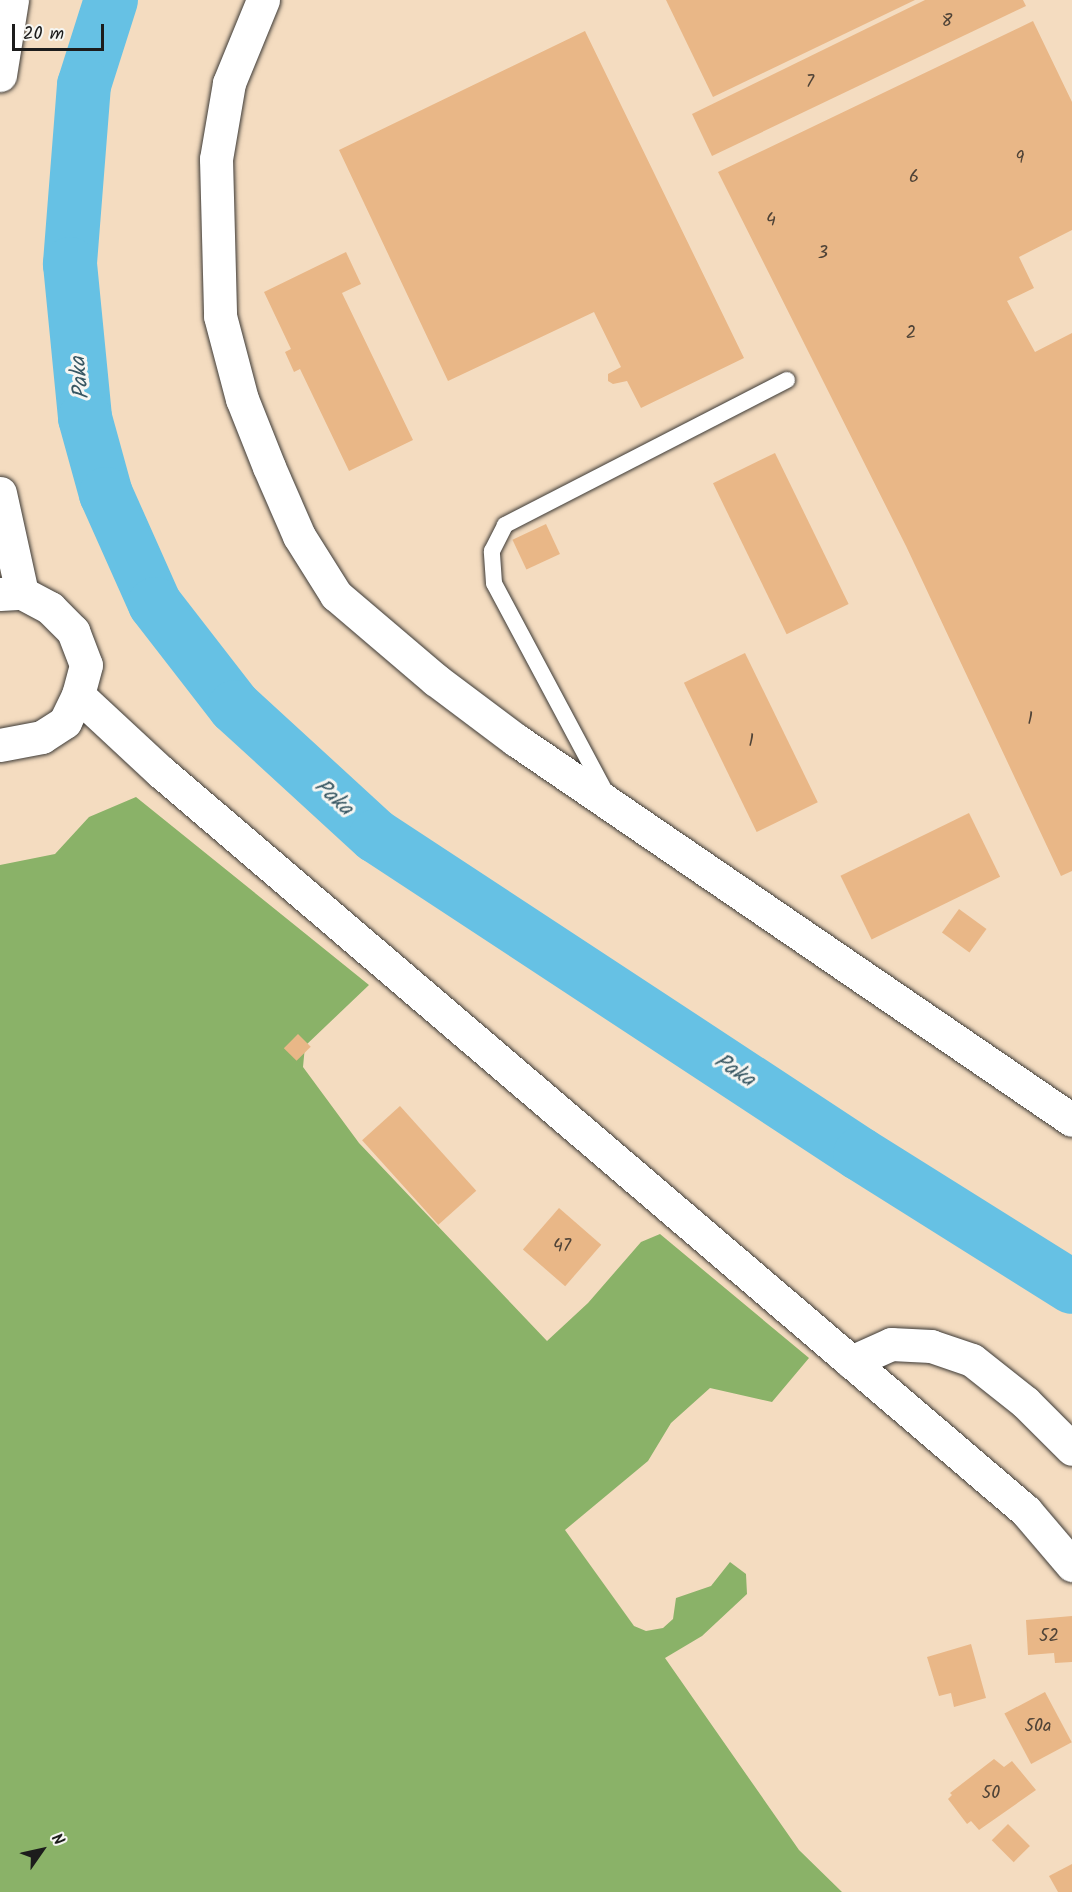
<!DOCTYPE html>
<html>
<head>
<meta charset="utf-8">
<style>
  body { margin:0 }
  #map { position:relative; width:1072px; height:1892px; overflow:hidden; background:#f4dcc0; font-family:Kalam,sans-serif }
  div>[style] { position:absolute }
  .forest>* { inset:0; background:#8ab268 }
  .river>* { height:54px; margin:-27px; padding:0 27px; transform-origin:27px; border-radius:27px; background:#66c1e4 }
  .building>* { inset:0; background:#e9b787; transform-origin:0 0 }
  .roads { filter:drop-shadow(0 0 2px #3c3935) drop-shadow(0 0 2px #3c3935) }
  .service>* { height:16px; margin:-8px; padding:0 8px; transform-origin:8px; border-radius:8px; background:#fff }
  .minor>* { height:33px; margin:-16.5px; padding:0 16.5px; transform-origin:16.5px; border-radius:16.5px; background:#fff }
  .tertiary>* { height:33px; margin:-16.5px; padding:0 16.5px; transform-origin:16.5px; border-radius:16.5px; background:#fff }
  .secondary>* { height:33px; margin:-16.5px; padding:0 16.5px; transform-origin:16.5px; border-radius:16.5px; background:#fff }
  span { translate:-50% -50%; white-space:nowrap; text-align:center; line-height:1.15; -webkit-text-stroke:6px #f6f6f2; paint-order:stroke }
  .number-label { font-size:18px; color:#4f4337 }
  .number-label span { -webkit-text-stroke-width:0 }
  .water-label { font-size:22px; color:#365662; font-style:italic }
  .north { position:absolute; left:12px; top:1820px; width:60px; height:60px; -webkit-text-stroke:4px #f6f6f2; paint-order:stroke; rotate:56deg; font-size:16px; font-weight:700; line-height:24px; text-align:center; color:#1c1c1c }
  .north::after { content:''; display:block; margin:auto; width:21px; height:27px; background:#1c1c1c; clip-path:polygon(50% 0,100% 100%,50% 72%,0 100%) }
  .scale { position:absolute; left:12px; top:24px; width:92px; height:27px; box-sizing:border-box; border:3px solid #1c1c1c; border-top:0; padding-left:8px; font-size:18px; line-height:21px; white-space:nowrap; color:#1c1c1c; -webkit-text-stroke:4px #f6f6f2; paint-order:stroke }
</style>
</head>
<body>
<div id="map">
  <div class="forest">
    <i style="clip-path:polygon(136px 797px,369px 985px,305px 1046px,303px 1067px,359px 1143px,547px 1341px,588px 1303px,641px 1242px,660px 1234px,809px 1358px,772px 1402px,710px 1388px,671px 1423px,648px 1461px,565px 1530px,634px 1626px,646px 1631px,663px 1628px,673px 1619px,676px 1598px,711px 1586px,730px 1562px,746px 1574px,747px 1594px,702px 1636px,665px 1658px,799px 1850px,842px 1892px,0 1892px,0 865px,55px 854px,89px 817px)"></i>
  </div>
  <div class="river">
    <i style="left:111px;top:0;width:89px;rotate:107.6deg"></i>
    <i style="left:84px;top:85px;width:180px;rotate:94.5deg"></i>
    <i style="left:70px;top:264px;width:155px;rotate:84.4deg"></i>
    <i style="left:85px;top:418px;width:79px;rotate:74.6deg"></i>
    <i style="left:106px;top:494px;width:120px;rotate:66deg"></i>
    <i style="left:155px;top:604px;width:130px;rotate:52.2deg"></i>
    <i style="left:235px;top:707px;width:191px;rotate:42.5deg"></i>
    <i style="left:376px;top:836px;width:579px;rotate:33.31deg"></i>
    <i style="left:860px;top:1154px;width:250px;rotate:32.1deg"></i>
  </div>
  <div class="building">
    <i style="clip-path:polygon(666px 0,915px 0,713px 97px)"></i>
    <i style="clip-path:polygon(925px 0,1023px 0,1026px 6px,712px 156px,692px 114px)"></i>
    <i style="clip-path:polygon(1033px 21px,1072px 102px,1072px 230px,1019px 257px,1034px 288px,1007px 301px,1035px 352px,1072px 333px,1072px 871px,1061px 876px,906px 546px,718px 172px)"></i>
    <i style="clip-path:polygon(585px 31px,744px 358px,641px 408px,627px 381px,613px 384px,608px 381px,608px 374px,621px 367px,594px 312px,448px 381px,339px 150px)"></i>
    <i style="clip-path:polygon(346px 252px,361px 284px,342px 293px,413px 440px,349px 471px,300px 369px,294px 372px,285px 352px,291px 349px,264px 292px)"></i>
    <i style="left:775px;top:453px;width:168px;height:69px;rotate:64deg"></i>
    <i style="left:546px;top:524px;width:33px;height:37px;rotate:65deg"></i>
    <i style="left:745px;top:653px;width:166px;height:68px;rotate:64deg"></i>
    <i style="left:969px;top:813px;width:71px;height:143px;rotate:64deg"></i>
    <i style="left:959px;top:909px;width:34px;height:29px;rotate:36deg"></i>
    <i style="left:298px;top:1034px;width:18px;height:20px;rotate:45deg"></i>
    <i style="left:400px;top:1106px;width:114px;height:51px;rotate:48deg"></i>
    <i style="left:559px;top:1208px;width:56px;height:55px;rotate:41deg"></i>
    <i style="clip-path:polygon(1072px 1616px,1072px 1662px,1055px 1663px,1054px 1653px,1028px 1655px,1026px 1620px)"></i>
    <i style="clip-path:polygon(971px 1644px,986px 1698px,954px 1707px,951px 1693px,939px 1696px,927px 1657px)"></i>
    <i style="left:1045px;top:1692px;width:57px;height:46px;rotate:62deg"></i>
    <i style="clip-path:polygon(994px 1759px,1004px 1767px,1012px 1761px,1036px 1790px,979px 1830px,971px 1821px,967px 1824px,948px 1799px,952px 1795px,950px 1793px)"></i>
    <i style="left:1008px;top:1824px;width:31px;height:23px;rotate:45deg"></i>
    <i style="clip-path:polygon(1072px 1864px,1072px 1892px,1058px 1892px,1049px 1876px)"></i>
  </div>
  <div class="roads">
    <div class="service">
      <i style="left:607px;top:795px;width:240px;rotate:-118.1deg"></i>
      <i style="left:494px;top:583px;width:32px;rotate:-94deg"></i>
      <i style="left:492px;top:551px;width:29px;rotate:-63deg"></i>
      <i style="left:505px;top:525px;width:317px;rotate:-27.2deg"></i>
    </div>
    <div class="minor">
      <i style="left:263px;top:0;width:90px;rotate:112.3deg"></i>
      <i style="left:229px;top:83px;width:77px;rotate:99.7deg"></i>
      <i style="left:216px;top:159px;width:157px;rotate:88.5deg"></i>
      <i style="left:220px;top:316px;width:86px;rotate:75.2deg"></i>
      <i style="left:242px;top:399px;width:73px;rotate:68.3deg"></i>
      <i style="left:269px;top:467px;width:75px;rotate:66.5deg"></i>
      <i style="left:299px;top:536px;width:70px;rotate:57.9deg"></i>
      <i style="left:336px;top:595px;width:131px;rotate:40.4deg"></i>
      <i style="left:436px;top:680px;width:100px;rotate:36.9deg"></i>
      <i style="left:516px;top:740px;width:673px;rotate:34.35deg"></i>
    </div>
    <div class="tertiary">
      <i style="left:851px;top:1362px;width:44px;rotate:-24.2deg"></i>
      <i style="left:891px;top:1344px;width:40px;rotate:2.9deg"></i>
      <i style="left:931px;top:1346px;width:43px;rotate:18.9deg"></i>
      <i style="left:972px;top:1360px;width:68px;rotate:38.4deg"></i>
      <i style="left:1025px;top:1402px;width:66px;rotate:45deg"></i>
    </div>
    <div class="secondary">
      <i style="left:0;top:75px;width:76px;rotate:-80.9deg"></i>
      <i style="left:0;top:493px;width:102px;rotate:77.6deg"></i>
      <i style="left:0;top:594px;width:22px;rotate:-3deg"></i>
      <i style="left:22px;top:593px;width:32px;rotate:28deg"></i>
      <i style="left:50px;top:608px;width:33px;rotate:45deg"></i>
      <i style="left:73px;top:631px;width:36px;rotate:69deg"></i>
      <i style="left:86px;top:665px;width:31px;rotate:105deg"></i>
      <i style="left:78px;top:695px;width:30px;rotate:116deg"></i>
      <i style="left:65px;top:722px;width:27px;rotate:147deg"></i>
      <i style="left:42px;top:737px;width:43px;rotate:169.2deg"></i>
      <i style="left:78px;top:695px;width:113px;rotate:42.9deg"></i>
      <i style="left:161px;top:772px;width:1138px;rotate:40.51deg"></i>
      <i style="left:1026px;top:1511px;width:71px;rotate:49.6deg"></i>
    </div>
  </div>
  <div class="number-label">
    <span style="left:947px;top:22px">8</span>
    <span style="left:810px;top:83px">7</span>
    <span style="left:1020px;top:159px">9</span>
    <span style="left:914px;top:178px">6</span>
    <span style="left:771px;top:221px">4</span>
    <span style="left:823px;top:254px">3</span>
    <span style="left:911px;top:334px">2</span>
    <span style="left:1030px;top:720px">1</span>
    <span style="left:751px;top:742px">1</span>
    <span style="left:562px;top:1247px">47</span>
    <span style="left:1049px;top:1637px">52</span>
    <span style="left:1038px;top:1727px">50a</span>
    <span style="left:991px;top:1794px">50</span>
  </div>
  <div class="water-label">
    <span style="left:81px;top:378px;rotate:-96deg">Paka</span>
    <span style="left:333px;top:798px;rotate:42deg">Paka</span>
    <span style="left:734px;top:1071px;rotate:33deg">Paka</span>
  </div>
  <div class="north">N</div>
  <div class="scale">20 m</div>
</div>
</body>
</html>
